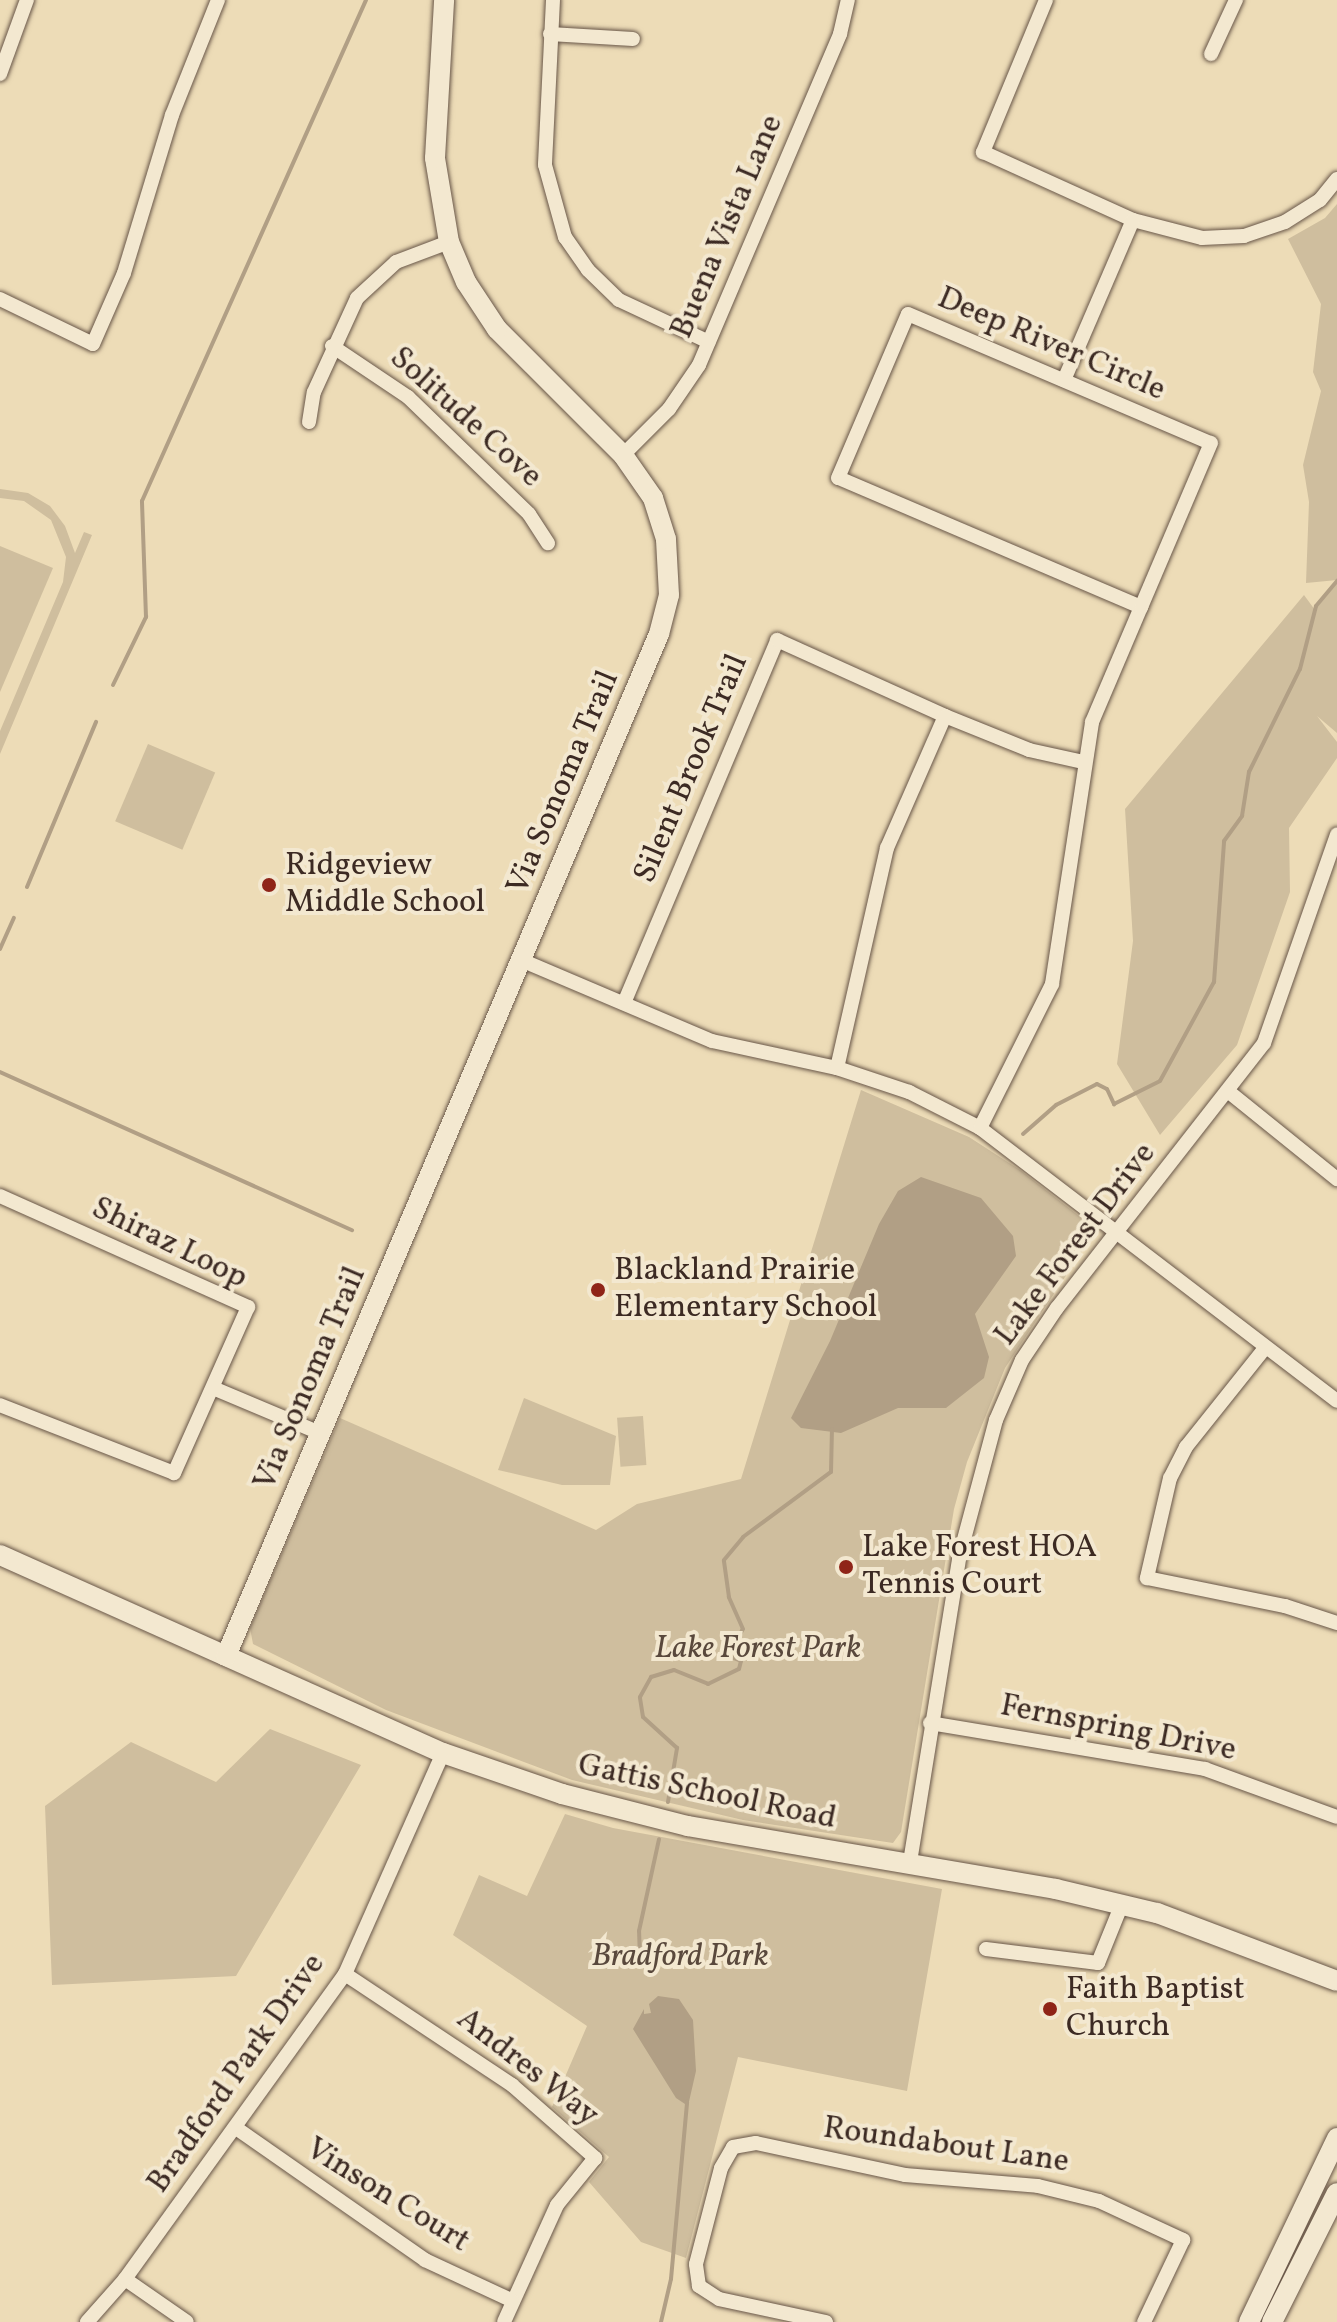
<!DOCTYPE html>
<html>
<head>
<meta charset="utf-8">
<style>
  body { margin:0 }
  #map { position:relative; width:1337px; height:2322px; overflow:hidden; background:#eddcb7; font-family:Vollkorn,serif }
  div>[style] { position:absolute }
  .green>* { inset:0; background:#cfbe9e; transform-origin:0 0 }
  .water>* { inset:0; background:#b19f85 }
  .stream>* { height:4px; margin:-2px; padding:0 2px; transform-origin:2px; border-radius:2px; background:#b19f85 }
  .roads { filter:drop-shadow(0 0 2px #685648) drop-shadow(0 0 2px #685648) }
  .street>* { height:14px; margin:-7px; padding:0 7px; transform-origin:7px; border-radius:7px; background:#f3e8d0 }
  .secondary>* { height:20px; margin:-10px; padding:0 10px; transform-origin:10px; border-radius:10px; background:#f3e8d0 }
  .dots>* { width:22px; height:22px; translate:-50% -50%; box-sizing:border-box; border:4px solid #f3e8d0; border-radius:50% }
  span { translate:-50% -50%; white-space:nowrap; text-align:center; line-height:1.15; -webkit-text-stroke:8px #f3e8d0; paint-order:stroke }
  .street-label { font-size:32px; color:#3c2a23 }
  .poi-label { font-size:32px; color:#3c2a23 }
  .left { translate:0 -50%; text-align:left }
  .park-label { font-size:32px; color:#59483c; font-style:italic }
</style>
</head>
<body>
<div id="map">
  <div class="green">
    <i style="clip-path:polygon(1337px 204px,1337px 580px,1306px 583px,1309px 502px,1303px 465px,1321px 391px,1313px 372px,1321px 304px,1288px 239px,1325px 218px)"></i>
    <i style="clip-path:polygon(0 489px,28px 493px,50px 506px,65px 526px,75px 553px,84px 532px,92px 535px,0 754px,0 731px,63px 582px,66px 557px,51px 520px,24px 501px,0 498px)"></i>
    <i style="clip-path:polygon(0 546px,53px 568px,0 692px)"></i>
    <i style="clip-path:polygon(1337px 581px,1337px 733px,1317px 716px,1337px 742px,1337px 758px,1289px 828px,1290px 892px,1237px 1045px,1160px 1135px,1117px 1064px,1133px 941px,1125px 809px,1304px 595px,1315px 610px)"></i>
    <i style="left:148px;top:744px;width:73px;height:84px;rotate:23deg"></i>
    <i style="clip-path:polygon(861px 1090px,969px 1137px,1020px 1170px,1093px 1227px,1094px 1233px,1005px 1368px,967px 1462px,954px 1509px,901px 1832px,893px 1843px,743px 1820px,572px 1780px,386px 1710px,253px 1644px,250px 1628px,340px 1418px,596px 1530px,637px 1504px,741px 1479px)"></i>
    <i style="clip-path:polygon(524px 1398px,616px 1436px,610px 1485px,562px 1485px,498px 1470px)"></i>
    <i style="left:643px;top:1416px;width:49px;height:26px;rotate:86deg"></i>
    <i style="clip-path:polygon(270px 1729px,361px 1765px,236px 1976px,52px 1985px,45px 1806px,131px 1742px,216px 1782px)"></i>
    <i style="clip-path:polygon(565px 1814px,613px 1828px,942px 1889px,907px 2091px,738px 2057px,686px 2258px,641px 2242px,589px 2182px,609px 2157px,552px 2107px,587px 2026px,453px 1935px,479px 1875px,527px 1896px)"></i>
  </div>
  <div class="water">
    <i style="clip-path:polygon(921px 1177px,981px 1198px,1013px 1236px,1016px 1256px,975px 1314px,989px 1357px,984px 1378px,946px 1408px,898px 1408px,841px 1433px,801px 1428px,791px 1418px,830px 1341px,879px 1224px,898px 1191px)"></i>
    <i style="clip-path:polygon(658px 1996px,679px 1999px,693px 2020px,696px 2071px,688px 2106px,676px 2098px,633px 2029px,644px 2009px,644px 2014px,651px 2013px,649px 2004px)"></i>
  </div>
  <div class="stream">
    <i style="left:113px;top:685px;width:76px;rotate:-64.1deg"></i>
    <i style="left:146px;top:617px;width:116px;rotate:-92deg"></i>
    <i style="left:142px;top:501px;width:549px;rotate:-65.91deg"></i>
    <i style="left:27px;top:887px;width:179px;rotate:-67.3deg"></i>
    <i style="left:0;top:949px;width:34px;rotate:-66deg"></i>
    <i style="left:0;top:1072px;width:386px;rotate:24.2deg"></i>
    <i style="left:1023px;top:1134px;width:44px;rotate:-41.3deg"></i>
    <i style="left:1056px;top:1105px;width:46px;rotate:-27.1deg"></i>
    <i style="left:1097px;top:1084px;width:11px;rotate:27deg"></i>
    <i style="left:1107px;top:1089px;width:17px;rotate:65deg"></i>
    <i style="left:1114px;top:1104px;width:51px;rotate:-26.6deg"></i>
    <i style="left:1160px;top:1081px;width:113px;rotate:-61.4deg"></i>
    <i style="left:1214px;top:982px;width:141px;rotate:-85.9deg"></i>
    <i style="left:1224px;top:841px;width:31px;rotate:-54deg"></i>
    <i style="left:1242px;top:816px;width:45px;rotate:-81deg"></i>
    <i style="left:1249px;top:772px;width:115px;rotate:-63.7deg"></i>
    <i style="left:1300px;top:669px;width:65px;rotate:-75.7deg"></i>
    <i style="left:1316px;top:606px;width:33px;rotate:-50deg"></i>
    <i style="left:668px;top:1802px;width:55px;rotate:-80.5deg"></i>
    <i style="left:677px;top:1748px;width:46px;rotate:-137.6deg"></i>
    <i style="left:643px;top:1717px;width:20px;rotate:-99deg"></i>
    <i style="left:640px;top:1697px;width:23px;rotate:-61deg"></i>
    <i style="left:651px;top:1677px;width:24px;rotate:-17deg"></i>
    <i style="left:674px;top:1670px;width:37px;rotate:22deg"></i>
    <i style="left:708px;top:1684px;width:34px;rotate:-26deg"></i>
    <i style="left:739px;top:1669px;width:8px;rotate:-76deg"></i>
    <i style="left:741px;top:1661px;width:13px;rotate:-157deg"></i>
    <i style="left:729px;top:1656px;width:30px;rotate:-63deg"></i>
    <i style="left:743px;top:1629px;width:35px;rotate:-114deg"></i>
    <i style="left:729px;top:1597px;width:37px;rotate:-98deg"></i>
    <i style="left:724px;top:1560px;width:30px;rotate:-50deg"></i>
    <i style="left:743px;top:1537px;width:109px;rotate:-36.5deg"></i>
    <i style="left:831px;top:1472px;width:43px;rotate:-88.7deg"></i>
    <i style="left:640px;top:1958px;width:27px;rotate:-92deg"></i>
    <i style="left:639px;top:1931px;width:94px;rotate:-77.7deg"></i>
    <i style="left:661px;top:2322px;width:44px;rotate:-76.9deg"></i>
    <i style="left:671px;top:2279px;width:178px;rotate:-84.8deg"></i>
  </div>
  <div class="roads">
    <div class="street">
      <i style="left:553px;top:0;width:165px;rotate:92.8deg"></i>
      <i style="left:545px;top:165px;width:75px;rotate:74.5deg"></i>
      <i style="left:565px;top:237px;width:40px;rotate:55.1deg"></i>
      <i style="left:588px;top:270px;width:43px;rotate:44.1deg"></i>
      <i style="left:619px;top:300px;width:99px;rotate:25deg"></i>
      <i style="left:1046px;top:0;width:165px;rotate:112.5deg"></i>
      <i style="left:983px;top:152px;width:165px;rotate:24.4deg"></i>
      <i style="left:1133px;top:220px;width:71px;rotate:14.6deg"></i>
      <i style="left:1202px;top:238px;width:42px;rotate:-2.7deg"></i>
      <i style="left:1244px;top:236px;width:43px;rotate:-18.9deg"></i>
      <i style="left:1285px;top:222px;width:41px;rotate:-32.2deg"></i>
      <i style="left:1320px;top:200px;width:27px;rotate:-51deg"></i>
      <i style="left:550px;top:34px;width:83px;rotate:3.4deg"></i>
      <i style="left:1211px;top:54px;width:60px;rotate:-65.2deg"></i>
      <i style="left:0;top:74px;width:79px;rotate:-70deg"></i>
      <i style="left:0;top:299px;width:103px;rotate:25.8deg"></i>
      <i style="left:93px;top:344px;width:77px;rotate:-66.4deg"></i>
      <i style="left:124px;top:273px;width:165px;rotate:-73.1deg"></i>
      <i style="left:172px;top:115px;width:124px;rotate:-68.2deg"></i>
      <i style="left:332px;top:346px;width:92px;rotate:33.9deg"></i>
      <i style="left:408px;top:397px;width:168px;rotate:44deg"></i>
      <i style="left:529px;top:514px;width:35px;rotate:57deg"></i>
      <i style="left:1064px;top:380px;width:174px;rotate:-66.7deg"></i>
      <i style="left:309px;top:422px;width:30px;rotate:-81deg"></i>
      <i style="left:314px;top:392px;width:103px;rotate:-65.4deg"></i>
      <i style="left:357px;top:298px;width:53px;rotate:-42.7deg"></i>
      <i style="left:396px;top:262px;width:57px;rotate:-20.7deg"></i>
      <i style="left:623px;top:455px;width:65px;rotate:-45deg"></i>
      <i style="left:669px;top:409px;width:53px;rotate:-55.7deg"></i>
      <i style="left:699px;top:365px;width:360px;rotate:-66.9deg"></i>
      <i style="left:840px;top:34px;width:35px;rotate:-77deg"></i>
      <i style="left:521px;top:960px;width:207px;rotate:23deg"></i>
      <i style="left:712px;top:1041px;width:128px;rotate:12.2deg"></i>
      <i style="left:837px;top:1068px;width:76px;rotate:18.4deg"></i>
      <i style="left:909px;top:1092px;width:80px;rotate:26.9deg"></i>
      <i style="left:980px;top:1128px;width:449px;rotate:37.4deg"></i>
      <i style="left:624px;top:1003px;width:394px;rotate:-67.1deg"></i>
      <i style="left:777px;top:640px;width:184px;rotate:24.3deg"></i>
      <i style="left:945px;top:716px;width:91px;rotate:22deg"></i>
      <i style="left:1029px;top:750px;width:55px;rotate:12.5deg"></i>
      <i style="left:837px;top:1068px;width:226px;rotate:-77.2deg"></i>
      <i style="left:887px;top:848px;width:144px;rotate:-66.3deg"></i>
      <i style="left:1229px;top:1092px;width:139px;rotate:38.9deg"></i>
      <i style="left:980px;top:1128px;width:161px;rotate:-63.4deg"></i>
      <i style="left:1052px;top:984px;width:265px;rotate:-81.3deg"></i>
      <i style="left:1092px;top:722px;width:125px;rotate:-66.9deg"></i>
      <i style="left:1141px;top:607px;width:329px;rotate:-156.9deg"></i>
      <i style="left:838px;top:478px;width:178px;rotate:-66.9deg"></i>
      <i style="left:908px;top:314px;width:329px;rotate:23.1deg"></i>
      <i style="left:1211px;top:443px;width:178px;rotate:113.1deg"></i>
      <i style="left:0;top:1196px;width:272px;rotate:24.1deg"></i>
      <i style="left:248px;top:1307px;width:182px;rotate:114deg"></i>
      <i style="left:174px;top:1473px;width:187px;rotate:-158.7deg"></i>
      <i style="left:1265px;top:1348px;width:127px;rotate:128.6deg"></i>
      <i style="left:1186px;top:1447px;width:35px;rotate:117deg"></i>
      <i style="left:1170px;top:1478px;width:103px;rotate:103deg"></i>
      <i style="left:1147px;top:1578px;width:141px;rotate:11.5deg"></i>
      <i style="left:1285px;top:1606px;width:55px;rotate:18.1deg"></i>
      <i style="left:213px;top:1388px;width:116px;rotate:22.8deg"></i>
      <i style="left:930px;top:1723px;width:279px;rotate:9.5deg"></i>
      <i style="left:1205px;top:1769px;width:140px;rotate:20deg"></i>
      <i style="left:910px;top:1862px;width:308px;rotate:-80.8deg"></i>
      <i style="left:959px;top:1558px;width:143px;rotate:-75deg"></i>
      <i style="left:996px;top:1420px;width:65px;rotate:-66.6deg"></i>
      <i style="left:1022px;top:1360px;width:63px;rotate:-56.1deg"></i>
      <i style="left:1057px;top:1308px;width:336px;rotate:-52deg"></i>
      <i style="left:1264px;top:1043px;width:221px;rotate:-70.7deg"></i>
      <i style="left:986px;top:1949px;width:113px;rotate:7.1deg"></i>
      <i style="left:1098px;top:1963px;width:64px;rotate:-67.9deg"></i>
      <i style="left:345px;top:1974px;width:201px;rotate:33.6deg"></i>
      <i style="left:512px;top:2085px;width:111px;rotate:41.3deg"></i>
      <i style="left:595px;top:2158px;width:60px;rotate:129deg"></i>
      <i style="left:557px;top:2205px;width:128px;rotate:114.4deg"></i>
      <i style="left:236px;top:2128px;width:231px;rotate:34.9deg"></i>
      <i style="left:425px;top:2260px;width:97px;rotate:25deg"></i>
      <i style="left:125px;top:2279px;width:75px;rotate:34.7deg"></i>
      <i style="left:87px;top:2322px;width:57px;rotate:-48.5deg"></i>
      <i style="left:125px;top:2279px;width:376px;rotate:-54.2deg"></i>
      <i style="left:345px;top:1974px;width:242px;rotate:-66.1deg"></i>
      <i style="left:826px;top:2322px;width:109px;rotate:-167.9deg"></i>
      <i style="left:719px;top:2299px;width:24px;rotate:-147deg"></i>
      <i style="left:699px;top:2286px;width:22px;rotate:-98deg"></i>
      <i style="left:696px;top:2264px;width:99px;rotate:-75.4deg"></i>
      <i style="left:721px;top:2168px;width:24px;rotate:-60deg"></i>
      <i style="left:733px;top:2147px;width:23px;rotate:-10deg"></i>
      <i style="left:756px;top:2143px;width:152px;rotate:12.1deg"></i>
      <i style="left:905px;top:2175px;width:133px;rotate:4.7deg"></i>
      <i style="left:1038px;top:2186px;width:63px;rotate:13.8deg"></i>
      <i style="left:1099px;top:2201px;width:93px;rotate:24.9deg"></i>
      <i style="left:1183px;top:2240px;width:91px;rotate:115.4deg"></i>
    </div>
    <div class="secondary">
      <i style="left:0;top:1555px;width:485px;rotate:24.1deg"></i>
      <i style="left:443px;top:1753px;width:126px;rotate:19deg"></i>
      <i style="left:562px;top:1794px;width:130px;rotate:14.3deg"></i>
      <i style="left:688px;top:1826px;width:373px;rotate:9.7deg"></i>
      <i style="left:1056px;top:1889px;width:104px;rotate:13.4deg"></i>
      <i style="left:1157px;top:1913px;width:192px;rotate:20.7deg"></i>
      <i style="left:226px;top:1656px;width:1110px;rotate:-67.04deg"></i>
      <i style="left:659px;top:634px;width:40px;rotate:-75.6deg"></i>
      <i style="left:669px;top:595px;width:56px;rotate:-93.1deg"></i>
      <i style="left:666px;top:539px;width:43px;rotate:-107.6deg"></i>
      <i style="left:653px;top:498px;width:52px;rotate:-124.9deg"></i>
      <i style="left:623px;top:455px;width:178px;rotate:-135deg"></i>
      <i style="left:497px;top:329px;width:56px;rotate:-123.4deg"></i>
      <i style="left:466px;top:282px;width:43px;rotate:-113deg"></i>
      <i style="left:449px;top:242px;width:85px;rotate:-99.5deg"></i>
      <i style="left:435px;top:158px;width:158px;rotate:-86.7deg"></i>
      <i style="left:1249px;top:2322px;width:204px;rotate:-64.4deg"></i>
      <i style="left:1272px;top:2322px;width:144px;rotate:-63.3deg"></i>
    </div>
  </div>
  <div class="dots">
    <i style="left:269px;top:885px;background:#8f2418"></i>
    <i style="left:598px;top:1290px;background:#8f2418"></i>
    <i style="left:846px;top:1567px;background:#8f2418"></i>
    <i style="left:1050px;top:2009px;background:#8f2418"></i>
  </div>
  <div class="street-label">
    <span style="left:728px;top:227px;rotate:-67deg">Buena Vista Lane</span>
    <span style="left:1051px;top:345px;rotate:23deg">Deep River Circle</span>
    <span style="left:465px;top:418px;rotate:42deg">Solitude Cove</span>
    <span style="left:692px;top:769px;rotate:-67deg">Silent Brook Trail</span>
    <span style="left:564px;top:783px;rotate:-67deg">Via Sonoma Trail</span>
    <span style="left:169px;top:1244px;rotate:26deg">Shiraz Loop</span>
    <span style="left:1076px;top:1245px;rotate:-53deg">Lake Forest Drive</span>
    <span style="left:311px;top:1379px;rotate:-67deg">Via Sonoma Trail</span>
    <span style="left:1118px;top:1729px;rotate:11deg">Fernspring Drive</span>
    <span style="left:707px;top:1793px;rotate:12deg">Gattis School Road</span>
    <span style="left:527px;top:2068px;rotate:38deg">Andres Way</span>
    <span style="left:237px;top:2074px;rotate:-55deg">Bradford Park Drive</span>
    <span style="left:946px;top:2146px;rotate:8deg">Roundabout Lane</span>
    <span style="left:387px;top:2196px;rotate:32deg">Vinson Court</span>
  </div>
  <div class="poi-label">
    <span class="left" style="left:285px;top:885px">Ridgeview<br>Middle School</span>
    <span class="left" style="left:614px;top:1290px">Blackland Prairie<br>Elementary School</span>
    <span class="left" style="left:862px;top:1567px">Lake Forest HOA<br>Tennis Court</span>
    <span class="left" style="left:1066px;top:2009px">Faith Baptist<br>Church</span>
  </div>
  <div class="park-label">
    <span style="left:758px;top:1649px">Lake Forest Park</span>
    <span style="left:680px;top:1957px">Bradford Park</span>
  </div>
</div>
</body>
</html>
